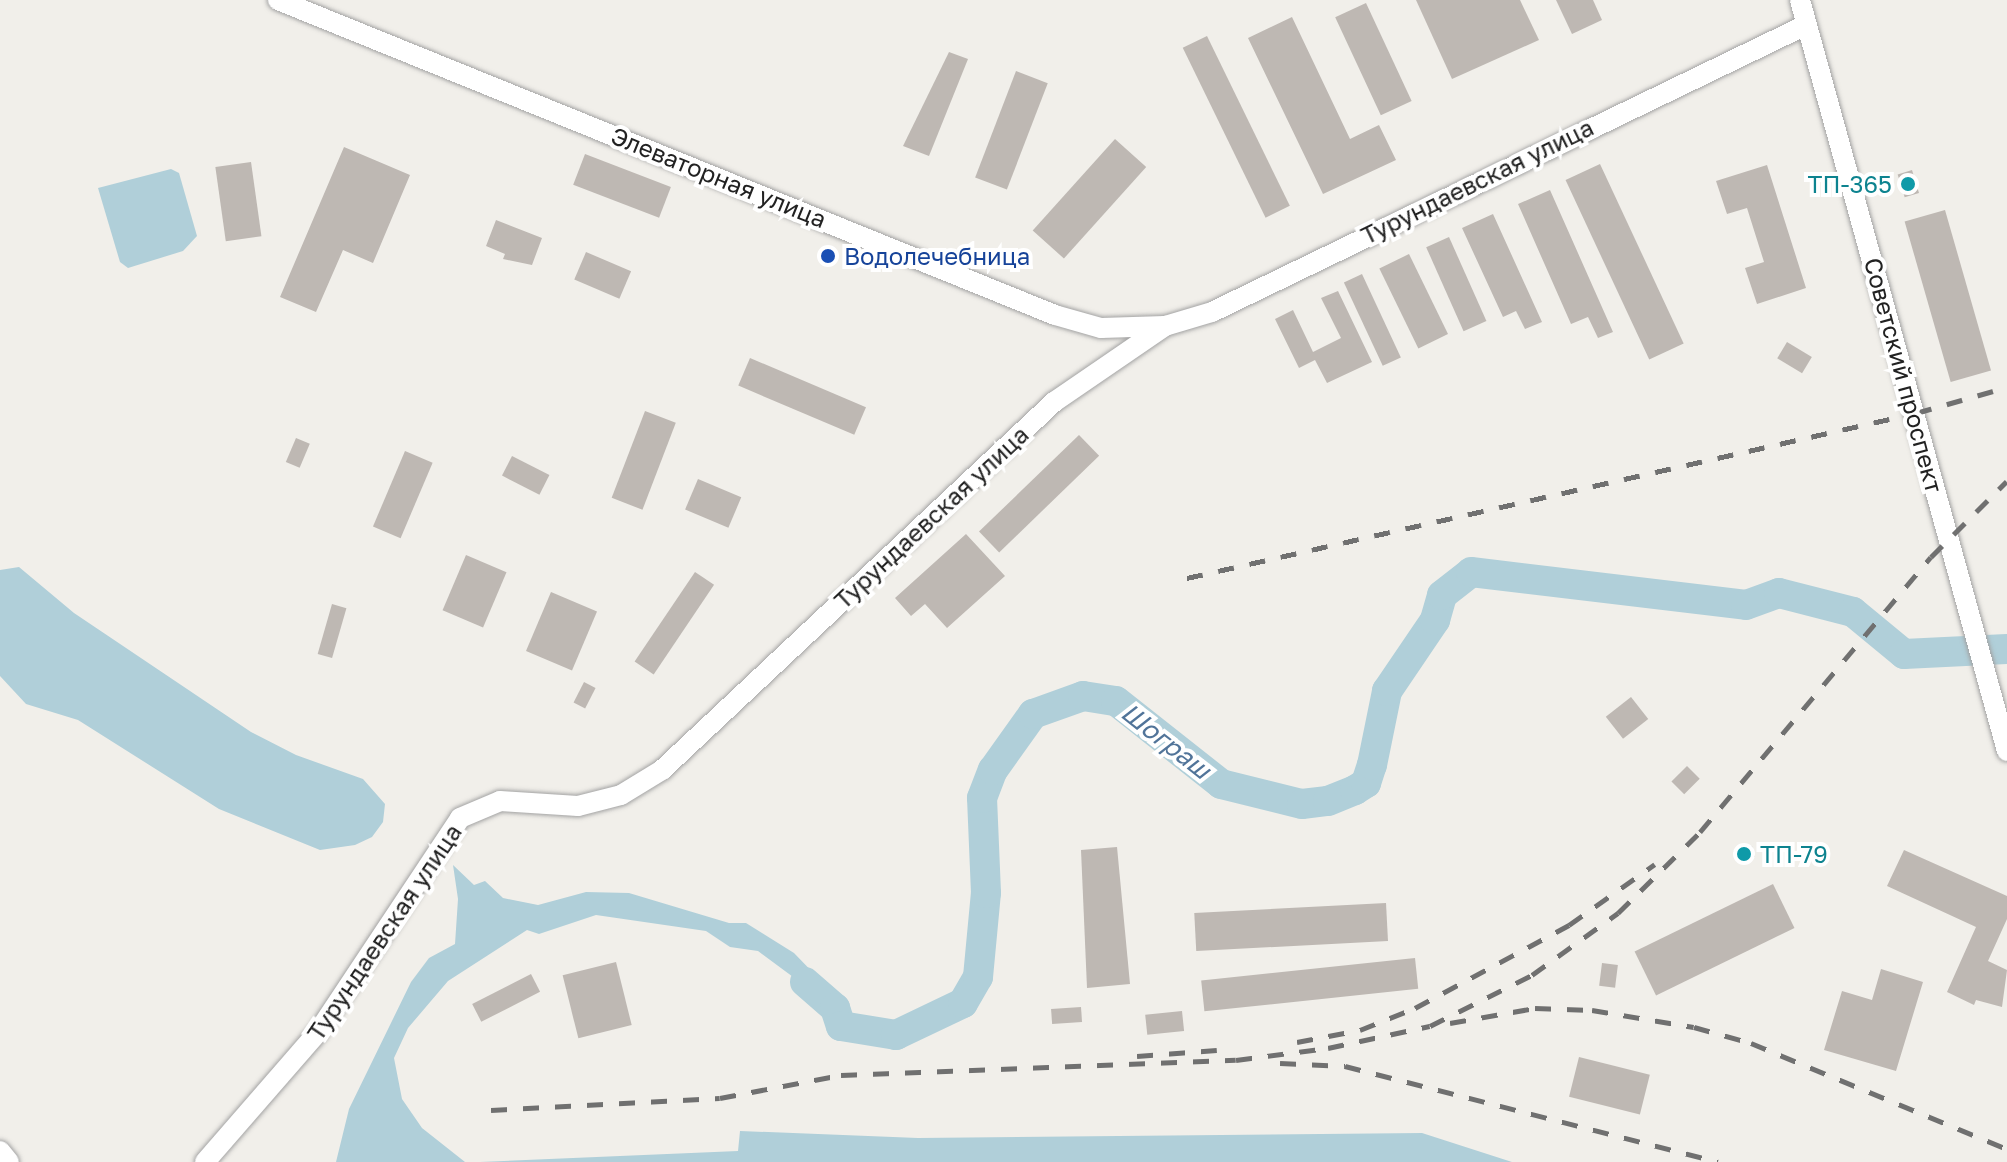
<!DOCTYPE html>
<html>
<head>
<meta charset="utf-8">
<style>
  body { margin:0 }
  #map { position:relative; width:2007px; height:1162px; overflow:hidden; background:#f1efea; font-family:"Golos Text",sans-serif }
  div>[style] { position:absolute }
  .water>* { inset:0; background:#b0cfd9 }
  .river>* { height:30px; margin:-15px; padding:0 15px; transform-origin:15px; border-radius:15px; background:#b0cfd9 }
  .building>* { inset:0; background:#beb8b3; transform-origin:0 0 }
  .roads { filter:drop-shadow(0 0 2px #a3a3a3) drop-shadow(0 0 2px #a3a3a3) }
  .minor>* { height:20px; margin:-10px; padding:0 10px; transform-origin:10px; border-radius:10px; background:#fff }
  .rail>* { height:5px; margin-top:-2.5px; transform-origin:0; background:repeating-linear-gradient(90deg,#707070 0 16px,transparent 0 32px) }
  .dots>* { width:22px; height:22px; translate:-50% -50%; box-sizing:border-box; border:4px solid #fff; border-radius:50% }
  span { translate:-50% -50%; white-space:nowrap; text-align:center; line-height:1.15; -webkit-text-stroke:8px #fff; paint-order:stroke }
  .street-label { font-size:24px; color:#222 }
  .culture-label { font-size:24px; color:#0d838f }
  .right { translate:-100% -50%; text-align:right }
  .left { translate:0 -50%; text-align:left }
  .transit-label { font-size:24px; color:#164399 }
  .water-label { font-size:26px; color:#517499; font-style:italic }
</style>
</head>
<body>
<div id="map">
  <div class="water">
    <i style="clip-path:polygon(171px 169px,179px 173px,197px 236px,183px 251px,128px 268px,120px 262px,98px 188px)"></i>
    <i style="clip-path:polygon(19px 567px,74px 613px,251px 732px,296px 755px,363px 779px,385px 804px,383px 822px,372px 837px,355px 845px,320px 850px,219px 809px,78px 720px,26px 704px,0 676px,0 570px)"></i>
    <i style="clip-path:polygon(453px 865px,474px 885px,485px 881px,503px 898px,538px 905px,586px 892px,629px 893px,729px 923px,746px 923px,794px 953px,823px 983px,835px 1008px,758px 951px,730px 947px,706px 931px,596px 915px,539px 934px,527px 930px,448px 981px,408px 1028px,394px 1058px,402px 1099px,422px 1128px,465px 1162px,336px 1162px,349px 1109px,411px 982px,429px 958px,455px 944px,458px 899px)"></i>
    <i style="clip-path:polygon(740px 1131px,918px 1138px,1422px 1133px,1512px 1162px,480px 1162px,738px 1151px)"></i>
  </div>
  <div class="river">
    <i style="left:805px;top:982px;width:40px;rotate:41deg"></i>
    <i style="left:835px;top:1008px;width:19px;rotate:72deg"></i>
    <i style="left:841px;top:1026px;width:56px;rotate:9.3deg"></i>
    <i style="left:896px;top:1035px;width:74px;rotate:-25.5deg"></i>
    <i style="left:963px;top:1003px;width:30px;rotate:-60deg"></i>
    <i style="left:978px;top:977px;width:84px;rotate:-84.6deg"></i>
    <i style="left:986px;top:893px;width:95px;rotate:-92.4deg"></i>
    <i style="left:982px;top:798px;width:30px;rotate:-69deg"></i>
    <i style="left:993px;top:770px;width:69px;rotate:-54.5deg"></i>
    <i style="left:1033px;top:714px;width:53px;rotate:-19.8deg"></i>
    <i style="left:1083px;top:696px;width:33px;rotate:9deg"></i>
    <i style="left:1116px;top:701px;width:134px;rotate:38.3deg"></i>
    <i style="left:1221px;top:784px;width:83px;rotate:13.9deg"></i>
    <i style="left:1302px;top:804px;width:26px;rotate:-7deg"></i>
    <i style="left:1328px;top:801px;width:29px;rotate:-22deg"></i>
    <i style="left:1355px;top:790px;width:13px;rotate:-32deg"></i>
    <i style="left:1366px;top:783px;width:19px;rotate:-72deg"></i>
    <i style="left:1372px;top:765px;width:76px;rotate:-78.5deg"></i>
    <i style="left:1387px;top:691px;width:86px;rotate:-55.9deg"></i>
    <i style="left:1435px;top:620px;width:26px;rotate:-74deg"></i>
    <i style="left:1442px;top:595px;width:37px;rotate:-38deg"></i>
    <i style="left:1471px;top:572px;width:277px;rotate:6.8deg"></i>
    <i style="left:1746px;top:605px;width:35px;rotate:-20deg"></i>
    <i style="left:1779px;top:593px;width:76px;rotate:14.4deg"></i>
    <i style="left:1853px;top:612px;width:66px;rotate:39.5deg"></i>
    <i style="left:1904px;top:654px;width:103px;rotate:-2.8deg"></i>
  </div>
  <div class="building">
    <i style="clip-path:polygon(1416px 0,1520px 0,1539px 40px,1452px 79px)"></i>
    <i style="clip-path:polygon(1556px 0,1593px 0,1602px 20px,1572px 34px)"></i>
    <i style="left:1366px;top:3px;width:108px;height:34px;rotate:65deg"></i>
    <i style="clip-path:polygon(1292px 17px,1350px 139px,1379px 125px,1396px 160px,1323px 194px,1248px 38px)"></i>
    <i style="left:1207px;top:36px;width:189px;height:27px;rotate:64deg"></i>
    <i style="clip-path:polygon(949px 52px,968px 59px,929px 156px,903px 146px)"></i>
    <i style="left:1016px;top:71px;width:34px;height:114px;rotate:21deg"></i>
    <i style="left:1115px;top:139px;width:42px;height:123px;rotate:42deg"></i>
    <i style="clip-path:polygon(344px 147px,410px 175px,373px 263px,343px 250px,316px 312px,280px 297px)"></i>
    <i style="left:585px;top:154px;width:92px;height:33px;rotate:21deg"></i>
    <i style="left:251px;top:162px;width:75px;height:36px;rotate:82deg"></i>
    <i style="left:1600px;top:164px;width:198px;height:38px;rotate:65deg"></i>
    <i style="clip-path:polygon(1767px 165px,1806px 288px,1757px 304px,1745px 268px,1764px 262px,1747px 208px,1727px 214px,1716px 181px)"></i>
    <i style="left:1912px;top:170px;width:24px;height:15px;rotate:73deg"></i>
    <i style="clip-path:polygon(1550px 190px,1613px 332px,1598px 338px,1588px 317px,1571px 324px,1518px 204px)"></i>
    <i style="left:1945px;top:210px;width:167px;height:42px;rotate:74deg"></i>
    <i style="clip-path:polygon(1493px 214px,1542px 322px,1525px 329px,1516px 311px,1503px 317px,1462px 228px)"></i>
    <i style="clip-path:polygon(496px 220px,542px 238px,532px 265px,503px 259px,505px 254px,486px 246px)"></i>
    <i style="left:1449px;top:237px;width:92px;height:25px;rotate:66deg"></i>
    <i style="left:586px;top:252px;width:49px;height:30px;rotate:23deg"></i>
    <i style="left:1409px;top:254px;width:89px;height:33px;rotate:64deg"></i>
    <i style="left:1362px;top:274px;width:92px;height:20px;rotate:65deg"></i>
    <i style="clip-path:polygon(1338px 291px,1372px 362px,1327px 383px,1315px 360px,1299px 368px,1275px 319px,1293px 310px,1313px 352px,1341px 338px,1321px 298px)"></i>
    <i style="left:1787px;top:342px;width:29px;height:19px;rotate:31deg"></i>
    <i style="left:750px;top:358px;width:126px;height:30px;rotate:23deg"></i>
    <i style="left:645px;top:411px;width:33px;height:93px;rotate:21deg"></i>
    <i style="left:1079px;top:435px;width:29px;height:139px;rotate:46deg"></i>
    <i style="left:296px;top:438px;width:15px;height:26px;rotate:23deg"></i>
    <i style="left:405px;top:451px;width:30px;height:82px;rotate:23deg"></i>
    <i style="left:512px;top:456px;width:42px;height:22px;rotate:27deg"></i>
    <i style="left:698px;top:479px;width:47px;height:33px;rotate:23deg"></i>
    <i style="clip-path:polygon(966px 534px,1005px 576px,947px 628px,925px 604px,911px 616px,895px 598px)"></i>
    <i style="left:466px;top:555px;width:44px;height:60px;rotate:23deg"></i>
    <i style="left:695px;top:572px;width:23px;height:108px;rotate:34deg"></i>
    <i style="left:551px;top:592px;width:50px;height:64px;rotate:23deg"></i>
    <i style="left:332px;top:604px;width:15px;height:52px;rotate:16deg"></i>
    <i style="left:584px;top:682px;width:13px;height:23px;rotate:27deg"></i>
    <i style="left:1631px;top:697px;width:28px;height:32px;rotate:52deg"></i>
    <i style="left:1687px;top:766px;width:18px;height:22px;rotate:45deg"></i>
    <i style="left:1752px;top:846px;width:11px;height:19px;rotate:75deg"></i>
    <i style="clip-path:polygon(1117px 847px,1130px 984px,1087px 988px,1081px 850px)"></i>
    <i style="clip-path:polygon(1904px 850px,2007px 896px,2007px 919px,1988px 961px,2007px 970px,2002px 1007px,1976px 1000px,1974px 1005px,1947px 992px,1976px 927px,1887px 886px)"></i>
    <i style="left:1773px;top:884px;width:49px;height:154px;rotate:64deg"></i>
    <i style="left:1386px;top:903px;width:38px;height:192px;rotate:87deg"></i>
    <i style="left:1415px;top:958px;width:31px;height:215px;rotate:84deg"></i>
    <i style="left:616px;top:962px;width:65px;height:55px;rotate:76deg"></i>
    <i style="left:1602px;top:963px;width:16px;height:23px;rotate:7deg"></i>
    <i style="clip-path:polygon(1881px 969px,1923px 982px,1896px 1071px,1824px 1050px,1842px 991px,1872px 1000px)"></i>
    <i style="left:531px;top:974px;width:20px;height:66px;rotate:63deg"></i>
    <i style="left:1081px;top:1007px;width:15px;height:30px;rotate:86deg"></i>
    <i style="left:1182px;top:1011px;width:20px;height:37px;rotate:84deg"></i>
    <i style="left:1579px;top:1057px;width:73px;height:41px;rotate:14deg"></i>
  </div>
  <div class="roads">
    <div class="minor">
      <i style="left:278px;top:0;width:838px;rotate:22.07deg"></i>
      <i style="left:1055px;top:315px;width:48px;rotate:15.8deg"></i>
      <i style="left:1101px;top:328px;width:64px;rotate:-1.8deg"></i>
      <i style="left:1800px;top:0;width:779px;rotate:74.59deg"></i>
      <i style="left:0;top:1151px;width:14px;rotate:51deg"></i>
      <i style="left:205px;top:1162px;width:172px;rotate:-49deg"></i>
      <i style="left:318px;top:1032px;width:257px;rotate:-56.4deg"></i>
      <i style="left:460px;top:818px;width:43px;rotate:-23deg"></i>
      <i style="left:500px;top:801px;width:78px;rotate:3.7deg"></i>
      <i style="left:578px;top:806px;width:44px;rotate:-14.3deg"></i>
      <i style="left:621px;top:795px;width:48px;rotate:-31.4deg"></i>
      <i style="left:662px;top:770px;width:538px;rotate:-43.19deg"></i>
      <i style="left:1054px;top:402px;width:135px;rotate:-34.4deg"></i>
      <i style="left:1165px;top:326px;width:49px;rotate:-16.6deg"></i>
      <i style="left:1212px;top:312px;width:660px;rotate:-25.79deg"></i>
    </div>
  </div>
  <div class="rail">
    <i style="left:1187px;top:578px;width:747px;rotate:-12.75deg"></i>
    <i style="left:1916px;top:413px;width:95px;rotate:-15.9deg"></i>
    <i style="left:1450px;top:1023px;width:86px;rotate:-10deg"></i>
    <i style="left:1535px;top:1008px;width:57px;rotate:2deg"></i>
    <i style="left:1592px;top:1010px;width:103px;rotate:9.5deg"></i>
    <i style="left:1694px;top:1027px;width:59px;rotate:15.7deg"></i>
    <i style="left:1751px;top:1043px;width:277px;rotate:22.5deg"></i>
    <i style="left:1297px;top:1042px;width:64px;rotate:-10.8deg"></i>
    <i style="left:1360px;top:1030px;width:59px;rotate:-21.8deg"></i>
    <i style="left:1415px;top:1008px;width:175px;rotate:-28.3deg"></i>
    <i style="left:1569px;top:925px;width:105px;rotate:-35.3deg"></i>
    <i style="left:1137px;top:1056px;width:80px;rotate:-4.3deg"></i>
    <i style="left:1280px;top:1063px;width:65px;rotate:2.6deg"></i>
    <i style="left:1345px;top:1066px;width:385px;rotate:14.4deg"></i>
    <i style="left:491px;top:1110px;width:229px;rotate:-3deg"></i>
    <i style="left:720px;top:1098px;width:123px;rotate:-10.8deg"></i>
    <i style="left:841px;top:1075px;width:395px;rotate:-2.2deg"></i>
    <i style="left:1236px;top:1060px;width:93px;rotate:-7.4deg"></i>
    <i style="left:1328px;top:1048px;width:104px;rotate:-12.2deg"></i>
    <i style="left:1430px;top:1026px;width:114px;rotate:-26.6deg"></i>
    <i style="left:1532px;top:975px;width:106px;rotate:-35.8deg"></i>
    <i style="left:1618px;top:913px;width:115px;rotate:-44.6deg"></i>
    <i style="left:1700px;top:832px;width:359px;rotate:-50deg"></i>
    <i style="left:1931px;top:557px;width:107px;rotate:-45deg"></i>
  </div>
  <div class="dots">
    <i style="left:1908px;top:184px;background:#0f9aa8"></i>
    <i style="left:828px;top:256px;background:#1a4fb4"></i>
    <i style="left:1744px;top:854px;background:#0f9aa8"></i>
  </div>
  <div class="street-label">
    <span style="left:719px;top:177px;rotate:22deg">Элеваторная улица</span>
    <span style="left:1477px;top:181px;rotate:-26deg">Турундаевская улица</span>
    <span style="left:1904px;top:375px;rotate:75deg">Советский проспект</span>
    <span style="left:931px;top:517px;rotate:-43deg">Турундаевская улица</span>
    <span style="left:384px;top:932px;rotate:-56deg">Турундаевская улица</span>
  </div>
  <div class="culture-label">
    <span class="right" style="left:1892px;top:184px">ТП-365</span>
    <span class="left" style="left:1760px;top:854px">ТП-79</span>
  </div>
  <div class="transit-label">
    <span class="left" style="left:844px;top:256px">Водолечебница</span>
  </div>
  <div class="water-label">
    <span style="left:1166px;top:741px;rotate:38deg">Шограш</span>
  </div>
</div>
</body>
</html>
